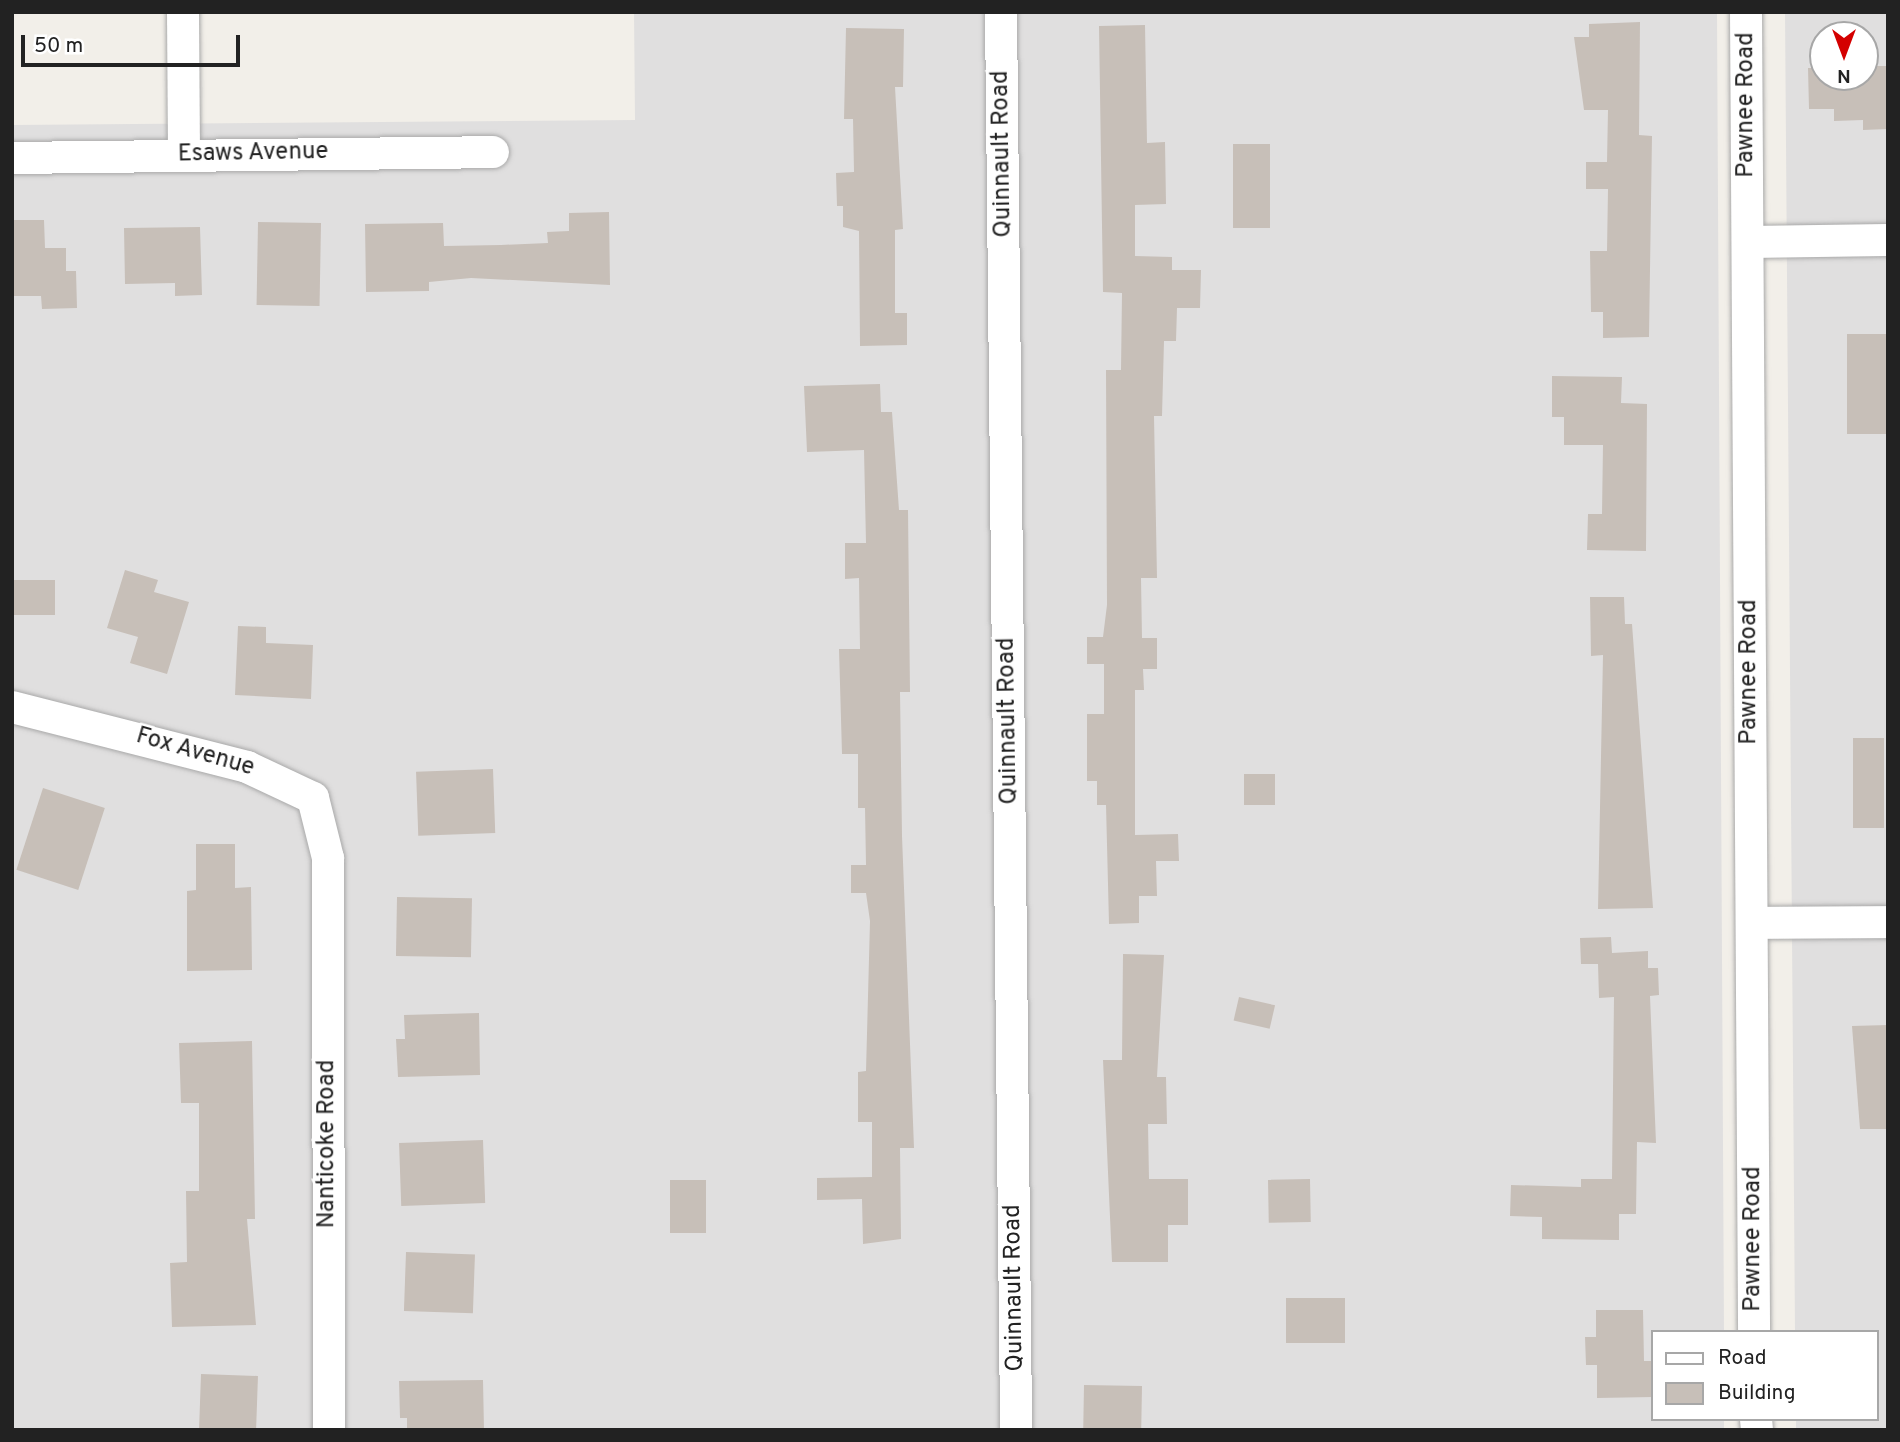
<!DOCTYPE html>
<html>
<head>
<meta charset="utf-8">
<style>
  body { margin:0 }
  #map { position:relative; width:1900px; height:1442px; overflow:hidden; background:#f2efe9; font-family:Overpass,sans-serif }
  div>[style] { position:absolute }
  .residential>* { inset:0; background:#e0dfdf }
  .building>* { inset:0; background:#c7bfb8; transform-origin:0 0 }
  .roads { filter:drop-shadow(0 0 2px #a9a9a9) drop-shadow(0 0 2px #a9a9a9) }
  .minor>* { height:32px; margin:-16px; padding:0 16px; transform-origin:16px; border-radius:16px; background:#fff }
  span { translate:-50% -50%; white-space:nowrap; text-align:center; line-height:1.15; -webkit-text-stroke:5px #fff; paint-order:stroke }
  .street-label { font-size:24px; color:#222 }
  .frame { position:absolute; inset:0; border:14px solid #222; pointer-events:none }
  .legend { position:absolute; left:1651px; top:1330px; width:228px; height:91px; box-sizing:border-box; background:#fff; border:2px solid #a7a7a7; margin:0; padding:9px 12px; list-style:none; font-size:21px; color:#222 }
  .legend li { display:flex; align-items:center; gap:14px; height:35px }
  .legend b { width:35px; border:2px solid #a7a7a7 }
  .north { position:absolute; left:1809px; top:21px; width:70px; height:70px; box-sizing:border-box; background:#fff; border:2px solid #a7a7a7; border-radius:50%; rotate:180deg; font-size:19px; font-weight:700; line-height:28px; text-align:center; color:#222 }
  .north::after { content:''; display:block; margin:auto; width:24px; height:32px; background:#d40000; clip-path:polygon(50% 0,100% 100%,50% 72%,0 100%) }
  .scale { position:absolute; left:21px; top:35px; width:219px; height:32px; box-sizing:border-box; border:4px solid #222; border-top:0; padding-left:9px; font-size:21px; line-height:24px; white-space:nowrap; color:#222; -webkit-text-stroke:5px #fff; paint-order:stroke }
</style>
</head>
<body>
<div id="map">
  <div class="residential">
    <i style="clip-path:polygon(634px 12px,1717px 12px,1724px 1332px,1653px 1332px,1653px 1419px,1724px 1419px,1724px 1430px,12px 1430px,12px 125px,635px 120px)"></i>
    <i style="clip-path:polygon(evenodd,1785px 12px,1888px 12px,1888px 1430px,1796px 1430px,1796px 1419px,1877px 1419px,1877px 1332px,1795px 1332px,1785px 12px,1823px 35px,1865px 35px,1865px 77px,1823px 77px,1823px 35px)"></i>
  </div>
  <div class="building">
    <i style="clip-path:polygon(1640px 22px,1639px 135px,1652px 136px,1649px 337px,1603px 338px,1603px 312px,1591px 312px,1590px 251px,1607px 251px,1608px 189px,1586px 189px,1586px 162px,1607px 162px,1608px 110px,1584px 110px,1574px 37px,1589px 37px,1589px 24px)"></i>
    <i style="clip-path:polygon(1145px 25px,1147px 143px,1165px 142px,1166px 204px,1135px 205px,1135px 256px,1172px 257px,1172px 270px,1201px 270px,1200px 308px,1177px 308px,1176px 341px,1164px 341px,1162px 416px,1154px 416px,1157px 578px,1141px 578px,1142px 638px,1157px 638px,1157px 669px,1143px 669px,1144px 690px,1135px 690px,1135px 835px,1178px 834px,1179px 861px,1156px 861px,1157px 896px,1139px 896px,1139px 923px,1109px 924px,1106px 805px,1097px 805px,1097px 781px,1087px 781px,1087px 714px,1104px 714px,1104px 664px,1087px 664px,1087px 637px,1103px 637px,1107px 605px,1106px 370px,1121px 370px,1122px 293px,1103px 292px,1099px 26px)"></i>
    <i style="clip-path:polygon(846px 28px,904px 29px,903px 87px,895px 87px,903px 229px,895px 230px,895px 313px,907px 313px,907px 345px,860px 346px,859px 231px,843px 227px,843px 206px,837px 206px,836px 173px,854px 172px,853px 119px,844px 119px)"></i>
    <i style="clip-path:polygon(1865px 66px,1888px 66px,1888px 129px,1863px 130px,1863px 120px,1834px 121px,1834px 109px,1809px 109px,1808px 68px,1823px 68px,1823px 77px,1865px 77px)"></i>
    <i style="left:1233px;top:144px;width:37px;height:84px"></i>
    <i style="clip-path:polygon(609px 212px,610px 285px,471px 278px,429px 282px,429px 291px,366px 292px,365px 224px,443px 223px,444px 246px,501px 245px,548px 243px,547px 232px,569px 231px,569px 213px)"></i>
    <i style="clip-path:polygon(12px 220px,44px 220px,45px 248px,66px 248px,66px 271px,76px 271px,77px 308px,42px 309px,41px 296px,12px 296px)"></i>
    <i style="left:258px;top:222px;width:63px;height:83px;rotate:1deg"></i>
    <i style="clip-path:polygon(200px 227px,202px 295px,175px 296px,175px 283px,125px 284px,124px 228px)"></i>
    <i style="left:1888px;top:334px;width:100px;height:41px;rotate:90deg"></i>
    <i style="clip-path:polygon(1552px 376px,1622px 377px,1621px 403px,1647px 404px,1646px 551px,1587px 550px,1588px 514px,1602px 514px,1603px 445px,1564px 445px,1564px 417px,1552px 417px)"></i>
    <i style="clip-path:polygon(880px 384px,881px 412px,892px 412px,899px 510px,908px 510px,910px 692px,900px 692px,902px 836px,914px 1148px,900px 1148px,901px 1239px,863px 1244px,862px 1199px,817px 1200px,817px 1178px,872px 1177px,872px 1122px,858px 1122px,858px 1072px,866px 1071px,870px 921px,866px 893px,851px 893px,851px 865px,866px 865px,865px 808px,858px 808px,858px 754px,842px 754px,839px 649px,860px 649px,859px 578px,845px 579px,845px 543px,866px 543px,864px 450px,807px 452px,804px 386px)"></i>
    <i style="clip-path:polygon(125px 570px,158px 580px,154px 592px,189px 602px,167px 674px,130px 663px,138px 637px,107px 628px)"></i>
    <i style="left:55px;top:580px;width:35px;height:43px;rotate:90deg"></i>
    <i style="clip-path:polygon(1590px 597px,1624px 597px,1625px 624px,1632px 624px,1653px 908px,1598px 909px,1603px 655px,1591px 656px)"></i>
    <i style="clip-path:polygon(238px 626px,266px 627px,266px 643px,313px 645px,311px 699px,235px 695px)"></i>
    <i style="left:1853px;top:738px;width:31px;height:90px"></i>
    <i style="left:493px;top:769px;width:64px;height:77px;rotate:88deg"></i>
    <i style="left:1244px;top:774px;width:31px;height:31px"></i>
    <i style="left:43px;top:788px;width:65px;height:86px;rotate:18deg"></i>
    <i style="clip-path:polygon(196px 844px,235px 844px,235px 888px,251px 887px,252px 970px,187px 971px,187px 891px,196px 890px)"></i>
    <i style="left:397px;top:897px;width:75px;height:59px;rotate:1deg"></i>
    <i style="clip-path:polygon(1611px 937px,1612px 953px,1648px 951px,1648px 968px,1658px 968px,1659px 995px,1650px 996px,1656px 1143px,1637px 1142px,1636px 1214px,1619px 1214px,1619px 1240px,1542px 1239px,1542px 1217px,1510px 1216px,1511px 1185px,1581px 1187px,1581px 1179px,1612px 1179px,1614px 997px,1599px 998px,1598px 964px,1581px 964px,1580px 938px)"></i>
    <i style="clip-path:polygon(1123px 954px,1164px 955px,1157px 1077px,1166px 1077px,1167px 1124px,1148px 1124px,1149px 1179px,1188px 1179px,1188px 1225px,1168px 1225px,1168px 1262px,1112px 1262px,1103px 1060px,1122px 1060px)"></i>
    <i style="left:1239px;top:997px;width:37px;height:24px;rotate:13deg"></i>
    <i style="clip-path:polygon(479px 1013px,480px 1075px,398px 1077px,396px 1039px,405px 1039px,404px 1015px)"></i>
    <i style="clip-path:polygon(1888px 1025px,1888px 1129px,1860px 1129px,1852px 1026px)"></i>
    <i style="clip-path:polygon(252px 1041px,255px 1219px,247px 1219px,256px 1325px,172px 1327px,170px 1263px,187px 1262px,186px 1191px,199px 1191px,199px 1103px,181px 1103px,179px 1043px)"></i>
    <i style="left:483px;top:1140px;width:63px;height:84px;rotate:88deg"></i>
    <i style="left:1310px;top:1179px;width:43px;height:42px;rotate:89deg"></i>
    <i style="left:670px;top:1180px;width:36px;height:53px"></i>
    <i style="left:406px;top:1252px;width:69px;height:59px;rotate:2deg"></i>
    <i style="left:1345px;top:1298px;width:45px;height:59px;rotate:90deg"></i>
    <i style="clip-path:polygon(1596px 1310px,1643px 1310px,1644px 1361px,1653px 1361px,1653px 1397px,1597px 1398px,1597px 1365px,1586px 1365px,1585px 1337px,1596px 1337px)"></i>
    <i style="left:201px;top:1374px;width:57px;height:56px;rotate:2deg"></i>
    <i style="clip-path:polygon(483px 1380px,484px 1430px,407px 1430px,407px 1418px,400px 1418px,399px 1381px)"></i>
    <i style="left:1084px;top:1385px;width:58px;height:45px;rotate:1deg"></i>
  </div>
  <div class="roads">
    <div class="minor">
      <i style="left:183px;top:12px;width:143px;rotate:89.6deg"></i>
      <i style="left:1001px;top:12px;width:1418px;rotate:89.39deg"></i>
      <i style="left:1746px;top:12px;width:1320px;rotate:89.65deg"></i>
      <i style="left:12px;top:158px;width:481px;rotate:-0.7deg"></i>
      <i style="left:1748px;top:242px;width:140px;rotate:-0.8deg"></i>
      <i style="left:12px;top:707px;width:243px;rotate:14.3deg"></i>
      <i style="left:247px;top:767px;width:73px;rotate:25.2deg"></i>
      <i style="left:313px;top:798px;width:62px;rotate:76deg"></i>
      <i style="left:328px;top:858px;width:572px;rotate:89.9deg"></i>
      <i style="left:1752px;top:923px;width:136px;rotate:-0.4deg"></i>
      <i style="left:1756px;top:1419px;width:11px;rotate:85deg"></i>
    </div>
  </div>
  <div class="street-label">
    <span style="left:1747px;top:105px;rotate:-90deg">Pawnee Road</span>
    <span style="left:253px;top:154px;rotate:-1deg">Esaws Avenue</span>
    <span style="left:1003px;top:154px;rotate:-91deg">Quinnault Road</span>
    <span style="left:1750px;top:672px;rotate:-90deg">Pawnee Road</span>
    <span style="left:1009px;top:721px;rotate:-91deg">Quinnault Road</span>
    <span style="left:195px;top:753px;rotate:16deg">Fox Avenue</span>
    <span style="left:328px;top:1144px;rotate:-90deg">Nanticoke Road</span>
    <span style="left:1754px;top:1239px;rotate:-90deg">Pawnee Road</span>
    <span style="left:1015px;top:1288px;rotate:-91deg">Quinnault Road</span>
  </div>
  <div class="frame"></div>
  <ul class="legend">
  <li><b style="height:9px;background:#fff"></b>Road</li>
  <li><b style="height:19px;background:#c7bfb8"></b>Building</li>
  </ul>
  <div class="north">N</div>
  <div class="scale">50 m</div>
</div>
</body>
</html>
